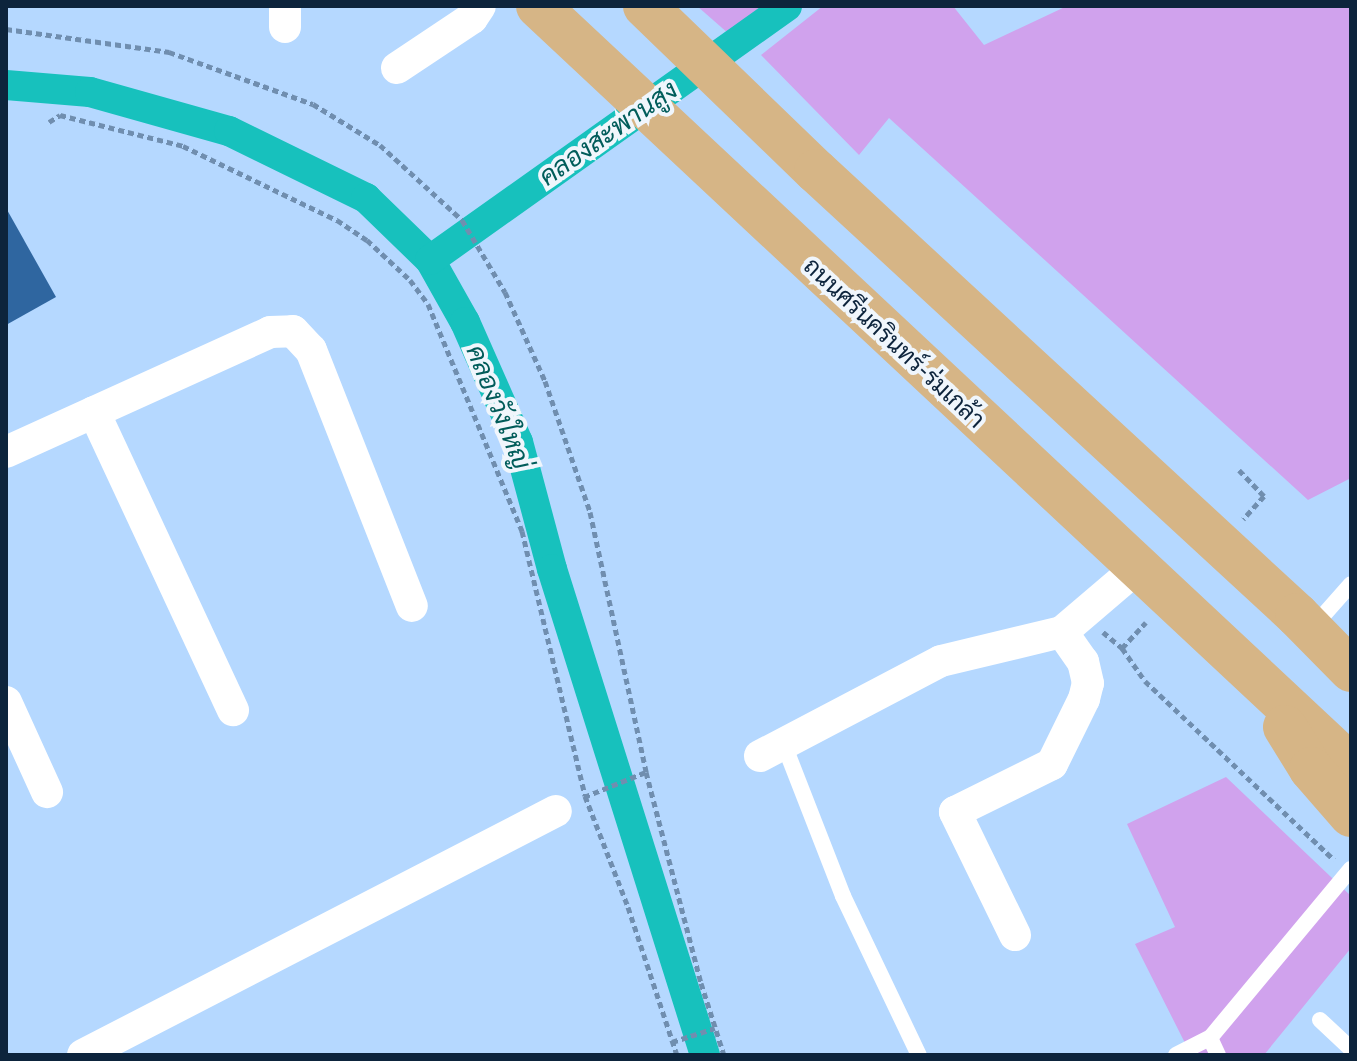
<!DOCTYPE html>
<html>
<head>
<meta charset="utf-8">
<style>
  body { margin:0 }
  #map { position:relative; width:1357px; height:1061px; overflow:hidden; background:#b5d8ff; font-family:Lato,Sarabun,sans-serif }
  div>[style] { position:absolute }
  .green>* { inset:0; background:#d0a2ed }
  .canal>* { height:30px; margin:-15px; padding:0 15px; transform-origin:15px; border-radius:15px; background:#17c1bd }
  .building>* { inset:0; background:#2f66a0 }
  .path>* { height:5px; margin-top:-2.5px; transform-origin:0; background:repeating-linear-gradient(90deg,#708eaf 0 6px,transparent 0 10px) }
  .lane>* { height:16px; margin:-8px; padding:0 8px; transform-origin:8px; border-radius:8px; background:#fff }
  .street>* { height:32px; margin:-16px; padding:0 16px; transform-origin:16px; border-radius:16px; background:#fff }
  .primary>* { height:44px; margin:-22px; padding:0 22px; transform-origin:22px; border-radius:22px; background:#d6b586 }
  span { translate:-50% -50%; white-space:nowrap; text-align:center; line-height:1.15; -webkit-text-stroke:8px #f0f6fc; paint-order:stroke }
  .street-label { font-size:24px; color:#0d243c }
  .water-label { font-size:26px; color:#015c5a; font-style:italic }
  .frame { position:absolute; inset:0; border:8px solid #0d243c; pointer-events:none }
</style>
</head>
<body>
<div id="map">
  <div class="green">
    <i style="clip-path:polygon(697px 6px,767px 6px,729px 34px)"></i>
    <i style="clip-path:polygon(823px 6px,953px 6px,984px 45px,1067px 6px,1351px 6px,1351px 478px,1308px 500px,889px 118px,859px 155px,761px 55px)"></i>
    <i style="clip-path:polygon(1226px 777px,1351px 896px,1351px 948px,1264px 1055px,1167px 1055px,1186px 1045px,1135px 944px,1175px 927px,1127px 824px)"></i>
  </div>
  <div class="canal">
    <i style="left:6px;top:85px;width:84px;rotate:4.8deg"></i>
    <i style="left:90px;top:92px;width:144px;rotate:15.7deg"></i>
    <i style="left:229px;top:131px;width:153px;rotate:26.1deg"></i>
    <i style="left:366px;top:198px;width:89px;rotate:44.1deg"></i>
    <i style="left:430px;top:260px;width:71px;rotate:60.6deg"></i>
    <i style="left:465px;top:322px;width:131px;rotate:66.2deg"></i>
    <i style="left:518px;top:442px;width:131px;rotate:75deg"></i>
    <i style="left:552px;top:569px;width:510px;rotate:72.53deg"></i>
    <i style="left:430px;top:260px;width:438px;rotate:-35.4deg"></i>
  </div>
  <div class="building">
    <i style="clip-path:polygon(6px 208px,56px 297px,6px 325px)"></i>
  </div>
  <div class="path">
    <i style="left:6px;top:29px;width:165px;rotate:8deg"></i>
    <i style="left:169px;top:52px;width:153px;rotate:19.9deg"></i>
    <i style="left:313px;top:104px;width:79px;rotate:31.5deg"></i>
    <i style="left:380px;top:145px;width:111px;rotate:42.4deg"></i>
    <i style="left:462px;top:220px;width:84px;rotate:59.2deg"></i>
    <i style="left:505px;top:292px;width:98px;rotate:65.8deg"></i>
    <i style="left:545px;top:381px;width:139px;rotate:71deg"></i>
    <i style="left:590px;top:512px;width:266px;rotate:77.8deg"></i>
    <i style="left:646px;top:772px;width:218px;rotate:75.4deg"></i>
    <i style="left:701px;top:983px;width:76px;rotate:72.3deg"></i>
    <i style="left:49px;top:122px;width:13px;rotate:-32deg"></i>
    <i style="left:60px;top:115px;width:127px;rotate:14.1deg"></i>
    <i style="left:183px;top:146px;width:171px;rotate:25.7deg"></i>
    <i style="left:337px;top:220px;width:36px;rotate:34deg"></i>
    <i style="left:367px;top:240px;width:59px;rotate:42.9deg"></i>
    <i style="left:410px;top:280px;width:30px;rotate:53deg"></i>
    <i style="left:428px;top:304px;width:246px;rotate:67.5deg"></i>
    <i style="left:522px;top:531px;width:272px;rotate:76.6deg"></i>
    <i style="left:585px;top:796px;width:119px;rotate:68.8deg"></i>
    <i style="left:628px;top:907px;width:156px;rotate:71.7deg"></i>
    <i style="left:1239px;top:470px;width:36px;rotate:46deg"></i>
    <i style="left:1264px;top:496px;width:31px;rotate:132deg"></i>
    <i style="left:1103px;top:632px;width:25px;rotate:40deg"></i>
    <i style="left:1122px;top:648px;width:40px;rotate:55.1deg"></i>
    <i style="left:1145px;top:681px;width:260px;rotate:43.4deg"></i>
    <i style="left:1122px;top:648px;width:35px;rotate:-47deg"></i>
    <i style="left:584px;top:797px;width:67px;rotate:-22deg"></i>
    <i style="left:672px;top:1042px;width:45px;rotate:-18deg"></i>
  </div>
  <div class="lane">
    <i style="left:1313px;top:627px;width:57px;rotate:-48.5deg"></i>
    <i style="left:783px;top:742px;width:165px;rotate:68.7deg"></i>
    <i style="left:843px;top:896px;width:176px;rotate:64.5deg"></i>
    <i style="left:1320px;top:1020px;width:42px;rotate:43.1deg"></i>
    <i style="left:1210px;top:1038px;width:19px;rotate:65deg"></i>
    <i style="left:1176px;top:1055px;width:38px;rotate:-27deg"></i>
    <i style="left:1210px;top:1038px;width:220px;rotate:-50.2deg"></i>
  </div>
  <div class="street">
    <i style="left:285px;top:27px;width:21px;rotate:-90deg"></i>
    <i style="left:397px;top:68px;width:90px;rotate:-33.7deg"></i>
    <i style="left:472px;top:18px;width:14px;rotate:-56deg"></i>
    <i style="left:94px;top:412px;width:329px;rotate:65deg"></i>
    <i style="left:6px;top:452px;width:290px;rotate:-24.4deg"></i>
    <i style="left:270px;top:332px;width:23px;rotate:-2deg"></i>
    <i style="left:293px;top:331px;width:26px;rotate:47deg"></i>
    <i style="left:311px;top:350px;width:275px;rotate:68.5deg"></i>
    <i style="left:6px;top:702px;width:99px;rotate:65.5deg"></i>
    <i style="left:760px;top:756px;width:204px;rotate:-27.7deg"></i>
    <i style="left:941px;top:661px;width:124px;rotate:-13.5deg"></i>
    <i style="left:1062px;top:632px;width:100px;rotate:-40.5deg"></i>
    <i style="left:1015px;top:935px;width:137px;rotate:-116deg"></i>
    <i style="left:955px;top:812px;width:108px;rotate:-26.3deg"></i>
    <i style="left:1052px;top:764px;width:72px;rotate:-63.8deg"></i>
    <i style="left:1084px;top:699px;width:16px;rotate:-76deg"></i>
    <i style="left:1088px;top:683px;width:22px;rotate:-103deg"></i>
    <i style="left:1083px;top:662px;width:37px;rotate:-125deg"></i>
    <i style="left:83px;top:1055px;width:532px;rotate:-27.29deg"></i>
  </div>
  <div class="primary">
    <i style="left:538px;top:6px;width:1113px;rotate:43.07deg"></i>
    <i style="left:645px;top:6px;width:238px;rotate:44deg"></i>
    <i style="left:816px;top:171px;width:655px;rotate:42.71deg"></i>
    <i style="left:1297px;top:615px;width:77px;rotate:45.5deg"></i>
    <i style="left:1285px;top:727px;width:49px;rotate:58.2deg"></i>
    <i style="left:1311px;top:769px;width:61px;rotate:49deg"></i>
  </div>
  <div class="street-label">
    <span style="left:895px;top:342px;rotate:43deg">ถนนศรีนครินทร์-ร่มเกล้า</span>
  </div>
  <div class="water-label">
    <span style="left:608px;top:133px;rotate:-35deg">คลองสะพานสูง</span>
    <span style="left:499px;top:407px;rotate:68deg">คลองวังใหญ่</span>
  </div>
  <div class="frame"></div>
</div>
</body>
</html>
